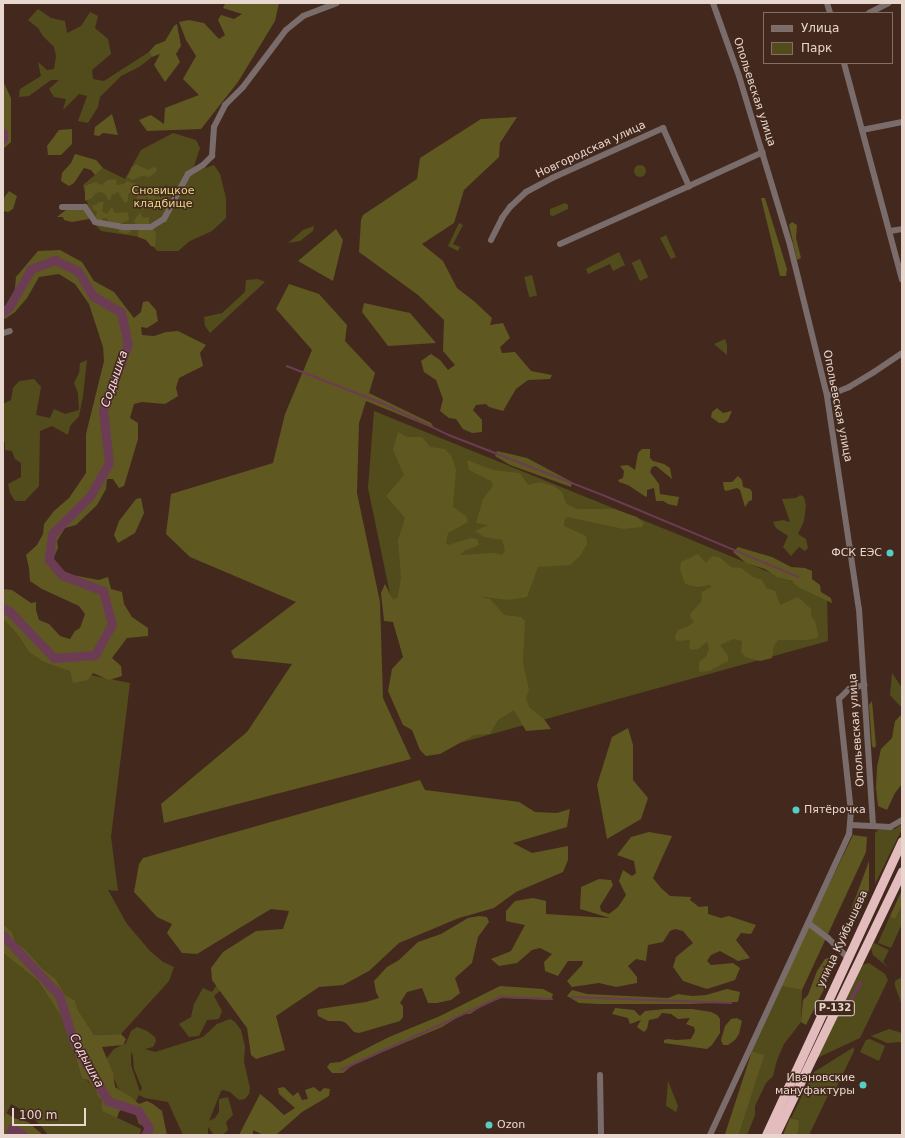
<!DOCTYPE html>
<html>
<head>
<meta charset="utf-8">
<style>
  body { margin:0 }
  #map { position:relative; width:905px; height:1138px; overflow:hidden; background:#43291d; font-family:"DejaVu Sans",sans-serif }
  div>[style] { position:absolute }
  .green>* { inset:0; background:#524c1c; transform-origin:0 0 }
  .round { border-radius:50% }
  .forest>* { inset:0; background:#5f5821; transform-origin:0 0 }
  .water>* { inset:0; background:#6c3c54 }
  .stream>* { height:1.5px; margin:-0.75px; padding:0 0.75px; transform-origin:0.75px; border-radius:0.75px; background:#6c3c54 }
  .river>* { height:9px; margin:-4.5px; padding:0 4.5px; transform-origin:4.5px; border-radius:4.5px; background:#6c3c54 }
  .minor>* { height:6px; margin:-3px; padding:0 3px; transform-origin:3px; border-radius:3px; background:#7b6c6c }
  .highway>* { height:9px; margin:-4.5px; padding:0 4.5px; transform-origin:4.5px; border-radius:4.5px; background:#e3bdbd }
  .dots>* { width:11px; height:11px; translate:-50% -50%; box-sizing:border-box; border:2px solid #43291d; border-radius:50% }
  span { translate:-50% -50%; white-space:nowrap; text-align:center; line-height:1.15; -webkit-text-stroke:3px #43291d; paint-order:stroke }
  .shield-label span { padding:1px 3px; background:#43291d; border:1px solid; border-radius:3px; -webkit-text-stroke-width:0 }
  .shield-label { font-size:10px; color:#e8d7cf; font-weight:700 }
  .street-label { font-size:11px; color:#e8d7cf }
  .park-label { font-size:11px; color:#e4d985 }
  .poi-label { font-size:11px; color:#e8d7cf }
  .right { translate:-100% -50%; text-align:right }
  .left { translate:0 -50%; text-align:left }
  .water-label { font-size:12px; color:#fad9e8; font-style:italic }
  .frame { position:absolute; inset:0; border:4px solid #e8d7cf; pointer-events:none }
  .legend { position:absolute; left:763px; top:12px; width:130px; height:52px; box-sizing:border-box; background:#43291d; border:1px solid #856f64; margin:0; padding:5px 7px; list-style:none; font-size:12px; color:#e8d7cf }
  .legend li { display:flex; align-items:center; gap:8px; height:20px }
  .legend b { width:20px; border:1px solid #856f64 }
  .scale { position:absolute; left:12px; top:1108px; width:74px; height:18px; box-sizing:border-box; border:2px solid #e8d7cf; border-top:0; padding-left:5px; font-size:12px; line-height:14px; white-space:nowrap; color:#e8d7cf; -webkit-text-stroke:3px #43291d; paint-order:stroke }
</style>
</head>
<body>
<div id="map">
  <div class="green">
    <i style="clip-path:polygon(38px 9px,51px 18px,65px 21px,67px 33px,81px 26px,90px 12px,98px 16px,95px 28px,108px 39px,111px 54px,92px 70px,93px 79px,104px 81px,149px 52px,152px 57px,139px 67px,121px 76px,100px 97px,98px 107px,88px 123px,78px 121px,87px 96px,79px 94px,63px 110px,66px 99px,54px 97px,49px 89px,59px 80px,51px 80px,29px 96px,19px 97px,20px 89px,41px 76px,38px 62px,47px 70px,54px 69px,56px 56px,54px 47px,43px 36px,38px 28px,28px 20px)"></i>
    <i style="clip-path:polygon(173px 133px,196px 140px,200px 148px,194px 166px,196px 171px,214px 165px,220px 174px,226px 198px,226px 218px,212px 231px,190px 241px,178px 251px,157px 251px,147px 238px,101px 231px,92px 221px,83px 185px,103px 168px,125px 179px,141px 150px)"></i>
    <i class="round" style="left:634px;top:165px;width:12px;height:12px"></i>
    <i style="clip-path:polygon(565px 203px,568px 205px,568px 209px,553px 216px,550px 215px,550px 209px)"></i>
    <i style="clip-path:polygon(459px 223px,463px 225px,453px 244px,460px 247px,458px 251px,448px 246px)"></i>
    <i style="clip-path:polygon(314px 226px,313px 231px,300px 241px,288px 243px,303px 230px)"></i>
    <i style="clip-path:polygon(666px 235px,676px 257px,671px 259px,660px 238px)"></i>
    <i style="clip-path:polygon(619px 252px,625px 265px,613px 271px,610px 264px,588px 274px,586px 269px)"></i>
    <i style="left:640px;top:259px;width:20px;height:9px;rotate:66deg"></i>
    <i style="left:532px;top:275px;width:21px;height:8px;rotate:76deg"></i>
    <i style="clip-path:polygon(258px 279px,265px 282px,210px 333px,205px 326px,204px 317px,222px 313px,245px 292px,246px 280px)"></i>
    <i style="clip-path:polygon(725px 339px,727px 345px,727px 355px,714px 344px)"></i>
    <i style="clip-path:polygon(87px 360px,83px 396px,79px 416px,70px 426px,68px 435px,52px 426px,40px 431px,39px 486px,25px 501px,15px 501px,10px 493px,8px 484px,21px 477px,21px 463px,15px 459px,12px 451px,5px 450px,5px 442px,3px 441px,3px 404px,11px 400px,13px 388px,19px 381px,34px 379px,41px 387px,36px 415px,50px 418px,54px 409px,65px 414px,79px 410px,78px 393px,74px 383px,79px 373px,80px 363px)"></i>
    <i style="clip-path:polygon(374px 411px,677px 534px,827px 596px,828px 641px,423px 753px,368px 488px)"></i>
    <i style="clip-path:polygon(800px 495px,804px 497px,806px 506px,804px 521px,798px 534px,806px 539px,808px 548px,805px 551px,799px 547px,791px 556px,783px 547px,788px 536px,776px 528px,773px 522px,783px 520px,790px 522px,782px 499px,796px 498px)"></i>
    <i style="clip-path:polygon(3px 619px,17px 634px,29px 652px,70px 671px,130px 683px,111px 837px,118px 891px,108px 890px,127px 924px,150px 951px,163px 962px,174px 967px,169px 981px,121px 1034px,94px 1035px,78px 1010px,75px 1000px,65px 995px,56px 979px,43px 969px,24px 948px,16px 943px,12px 932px,3px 924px)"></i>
    <i style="clip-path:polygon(892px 673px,902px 688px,902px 705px,900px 706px,890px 695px)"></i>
    <i style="clip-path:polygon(902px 824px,902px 829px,875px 884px,875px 833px,878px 830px,895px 829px)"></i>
    <i style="clip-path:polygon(902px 905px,902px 924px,891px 948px,878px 943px,890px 916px,892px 918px,896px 918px)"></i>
    <i style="clip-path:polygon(874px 943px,889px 950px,883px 962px,890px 969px,873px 955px,871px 948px)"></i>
    <i style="clip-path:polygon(3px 953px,38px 981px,66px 1024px,82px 1079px,87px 1080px,96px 1091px,98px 1097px,102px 1100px,103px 1111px,141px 1129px,140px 1135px,47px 1135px,46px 1132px,31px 1115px,11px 1104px,3px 1121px)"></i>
    <i style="clip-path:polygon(869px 963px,885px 974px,888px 980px,860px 1038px,817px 1058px,859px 966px)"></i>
    <i style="clip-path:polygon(902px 977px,902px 1005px,895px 986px,895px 981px)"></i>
    <i style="clip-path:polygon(216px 986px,221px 990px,214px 996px,222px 1011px,219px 1019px,207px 1020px,199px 1036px,189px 1037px,179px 1024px,191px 1017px,194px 1004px,203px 988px,212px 992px)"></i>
    <i style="clip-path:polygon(780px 986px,802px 990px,801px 1022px,784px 1044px,777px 1060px,773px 1076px,766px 1083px,755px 1106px,755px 1115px,748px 1133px,746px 1135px,727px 1135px,763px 1055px,752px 1051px)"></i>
    <i style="clip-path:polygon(evenodd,230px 1019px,235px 1022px,241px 1030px,245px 1047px,244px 1062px,250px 1088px,249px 1094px,245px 1099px,239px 1100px,230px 1092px,223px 1090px,221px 1091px,209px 1121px,215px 1118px,219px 1112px,219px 1099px,228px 1097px,233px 1115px,226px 1122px,228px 1130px,223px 1135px,214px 1135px,208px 1127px,208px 1135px,183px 1135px,168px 1102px,145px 1098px,139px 1095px,140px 1093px,136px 1101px,132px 1101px,118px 1088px,106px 1059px,114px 1049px,126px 1043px,131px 1031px,137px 1027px,147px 1031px,155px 1037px,156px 1041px,153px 1047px,145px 1049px,155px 1052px,203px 1037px,217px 1024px,230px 1019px,131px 1051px,133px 1056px,134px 1069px,142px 1088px,140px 1092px,131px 1065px,131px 1051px)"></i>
    <i style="clip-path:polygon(889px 1029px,902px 1033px,902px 1042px,887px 1043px,871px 1036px)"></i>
    <i style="clip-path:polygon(870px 1039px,885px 1046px,879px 1061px,860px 1052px,866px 1040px)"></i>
    <i style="clip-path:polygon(854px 1047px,854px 1051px,836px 1088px,831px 1089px,809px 1135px,796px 1135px,799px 1120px,791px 1118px,814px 1072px)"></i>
    <i style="clip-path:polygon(668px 1081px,678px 1106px,676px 1112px,666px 1106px)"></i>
  </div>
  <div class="forest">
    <i style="clip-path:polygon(236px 3px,279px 3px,275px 21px,238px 82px,201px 129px,147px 131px,139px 120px,151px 115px,164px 124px,165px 108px,199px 95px,183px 79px,196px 56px,186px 40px,179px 22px,189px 20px,204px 23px,219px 39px,225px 35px,218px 20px,221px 15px,234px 19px,242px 14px,223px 8px,225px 4px)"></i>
    <i style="clip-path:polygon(177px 24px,181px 46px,176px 54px,180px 62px,165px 82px,154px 65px,160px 54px,152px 57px,149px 52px,155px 45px,165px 41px,174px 26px)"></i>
    <i style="clip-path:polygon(3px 81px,11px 98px,11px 142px,3px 149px)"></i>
    <i style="clip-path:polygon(112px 114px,118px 135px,103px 133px,99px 136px,94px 135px,95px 127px)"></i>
    <i style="clip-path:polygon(517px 117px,500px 143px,499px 157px,464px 190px,454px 223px,422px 244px,443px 261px,457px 288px,475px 302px,492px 318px,490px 325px,503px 323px,510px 338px,500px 347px,502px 353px,515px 352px,531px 371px,552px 375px,550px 379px,528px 380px,516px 389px,503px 411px,489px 407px,486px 404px,476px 405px,473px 410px,482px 420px,482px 432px,472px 433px,463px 429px,456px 419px,449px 418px,440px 411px,443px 399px,436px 380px,424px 372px,421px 361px,431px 354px,440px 360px,448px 370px,455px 365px,443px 351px,444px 320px,418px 295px,359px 252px,361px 220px,363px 215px,417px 179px,420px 158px,481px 119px)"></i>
    <i style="clip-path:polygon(72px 129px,72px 144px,61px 155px,48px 155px,47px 146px,59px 130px)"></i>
    <i style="clip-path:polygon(75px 154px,96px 160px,103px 168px,95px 175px,91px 170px,84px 168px,74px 183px,69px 186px,61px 181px,62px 173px,71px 163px)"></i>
    <i style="clip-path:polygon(136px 164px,148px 170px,154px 167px,157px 169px,156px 172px,149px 177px,142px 176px,132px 180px,127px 177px,131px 171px,131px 168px)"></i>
    <i style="clip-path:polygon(116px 179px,117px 185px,124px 184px,127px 181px,137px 184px,141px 188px,158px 190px,155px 198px,161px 196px,164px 198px,160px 203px,154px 206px,146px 196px,146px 207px,142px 210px,136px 205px,137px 196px,132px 191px,128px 194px,128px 201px,125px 203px,118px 192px,112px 195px,109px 201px,105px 194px,100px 192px,96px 193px,92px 198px,85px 201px,85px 186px,95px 182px,102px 185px,107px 180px)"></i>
    <i style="clip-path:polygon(9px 191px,17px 196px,13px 209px,8px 212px,3px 211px,3px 199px)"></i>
    <i style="clip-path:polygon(761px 198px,765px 198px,787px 269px,786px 276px,780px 276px)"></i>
    <i style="clip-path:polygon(99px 202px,104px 202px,102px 211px,107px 214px,112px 207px,115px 213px,128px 212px,129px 220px,120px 224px,130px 228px,131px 232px,126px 234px,119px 232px,117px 225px,110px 223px,106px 218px,103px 218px,101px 224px,95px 219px,97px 211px,93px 210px,92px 205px,96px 205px)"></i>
    <i style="clip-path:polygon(83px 207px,88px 212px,89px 219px,72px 222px,64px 220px,63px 217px,57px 217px,67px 209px)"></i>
    <i style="clip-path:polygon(139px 211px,143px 218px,149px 217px,149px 224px,156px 233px,155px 247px,151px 246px,146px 240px,138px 237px,138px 225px,135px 223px,134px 220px,139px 214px)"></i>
    <i style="clip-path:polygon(792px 222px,797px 225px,796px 238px,801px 258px,797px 260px,789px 225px)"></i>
    <i style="clip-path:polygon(336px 229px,343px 240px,333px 281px,298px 261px)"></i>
    <i style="clip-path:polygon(60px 250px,82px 262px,94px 281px,114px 292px,134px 318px,141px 312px,143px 302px,148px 301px,156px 310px,158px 321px,147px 328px,141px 327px,142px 335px,154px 336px,166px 332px,178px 331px,206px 345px,200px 353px,203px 366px,179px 378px,176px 388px,178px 396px,165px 404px,142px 402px,134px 404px,130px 418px,138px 423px,138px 439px,124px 486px,119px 488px,113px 479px,107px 479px,106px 489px,97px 505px,76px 525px,65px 528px,57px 541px,58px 548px,53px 559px,50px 560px,62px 574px,72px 575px,99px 580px,108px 577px,111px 589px,122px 592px,124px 604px,132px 617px,148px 628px,148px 636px,127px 638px,112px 658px,121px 666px,122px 676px,109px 680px,93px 673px,88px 680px,73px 683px,70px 671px,44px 662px,29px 652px,17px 634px,3px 619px,3px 589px,12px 590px,31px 603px,36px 602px,36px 610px,39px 620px,49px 624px,60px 636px,70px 639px,75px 631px,80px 628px,85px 614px,79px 606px,42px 589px,30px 581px,29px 568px,26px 555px,37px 545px,43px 534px,44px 524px,54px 511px,69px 498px,86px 473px,86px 434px,104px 361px,103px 347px,89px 304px,75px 284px,59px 274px,39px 277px,27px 298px,15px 312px,5px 319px,3px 316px,13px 308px,16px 277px,38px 251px)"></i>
    <i style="clip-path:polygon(289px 284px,319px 294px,347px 325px,345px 341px,375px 373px,369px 393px,431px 423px,435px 429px,366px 401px,359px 423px,357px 493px,380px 602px,383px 698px,411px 759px,164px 823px,161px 804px,247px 732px,292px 664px,234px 658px,231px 651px,296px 602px,190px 557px,166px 534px,171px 494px,273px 463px,285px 414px,312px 350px,276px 309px)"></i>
    <i style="clip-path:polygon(364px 303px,410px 313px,436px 343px,388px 346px,362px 312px)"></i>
    <i style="clip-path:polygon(717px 408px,723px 413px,732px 411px,728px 420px,724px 423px,719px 423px,711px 417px,712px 412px)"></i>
    <i style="clip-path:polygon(398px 432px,407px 437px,422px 437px,430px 447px,445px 449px,452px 457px,456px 470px,453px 507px,466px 516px,468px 522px,448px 533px,446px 543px,448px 545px,471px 538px,477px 539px,479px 545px,464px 551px,461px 555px,494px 553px,502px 555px,505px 550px,502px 540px,484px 537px,475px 531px,488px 525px,476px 523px,483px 499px,493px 486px,491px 481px,469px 470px,467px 460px,493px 470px,520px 473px,528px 485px,540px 482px,554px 486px,562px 492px,566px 504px,577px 509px,614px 509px,637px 517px,644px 523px,642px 527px,624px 529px,567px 517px,564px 521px,564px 526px,586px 536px,587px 544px,580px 556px,570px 565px,538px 567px,527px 597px,508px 600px,478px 596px,490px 599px,504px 615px,521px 617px,525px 621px,523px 663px,529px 690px,526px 698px,529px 707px,544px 719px,551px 729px,526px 731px,514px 710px,498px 720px,490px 734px,474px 735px,440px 754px,426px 756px,420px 750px,412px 730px,403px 725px,388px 691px,392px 669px,403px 657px,393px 622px,384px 621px,381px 593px,385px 584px,393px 600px,398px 597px,401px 578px,398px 540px,405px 518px,386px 496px,404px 475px,393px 450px)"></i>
    <i style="clip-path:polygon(642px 449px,650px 449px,650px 458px,653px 461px,664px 464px,670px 468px,672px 479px,656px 466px,652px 467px,650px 472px,659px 484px,660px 494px,679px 497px,677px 506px,668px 504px,663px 501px,656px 501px,654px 488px,647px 490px,647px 496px,646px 497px,628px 485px,619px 482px,618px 480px,623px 478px,624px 471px,620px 466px,628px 465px,635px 470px,638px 453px)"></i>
    <i style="clip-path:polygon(497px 451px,527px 458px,572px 482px,571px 487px,510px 465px,495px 456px)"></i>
    <i style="clip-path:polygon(738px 476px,742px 480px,743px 487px,750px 489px,752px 492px,752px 500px,749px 501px,745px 507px,740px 490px,737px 488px,726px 491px,724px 489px,723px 482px,732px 482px)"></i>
    <i style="clip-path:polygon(141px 498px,144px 513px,135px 533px,118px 543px,114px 535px,119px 521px,136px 499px)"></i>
    <i style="clip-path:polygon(738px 547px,772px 557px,791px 567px,805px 568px,812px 571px,812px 579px,820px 585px,821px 592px,831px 598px,832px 603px,798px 587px,792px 581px,777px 577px,765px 569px,746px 563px,733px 552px)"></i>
    <i style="clip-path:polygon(698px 554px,706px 563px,712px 556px,719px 557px,731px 567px,741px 568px,753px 577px,762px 580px,766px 588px,775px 591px,780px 605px,798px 597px,811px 609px,811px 616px,815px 621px,818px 634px,817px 638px,807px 640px,778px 640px,774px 646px,772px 658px,760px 661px,745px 657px,741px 652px,742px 641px,733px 639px,720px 645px,728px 656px,728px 661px,709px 671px,699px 672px,699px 662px,706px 656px,709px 649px,707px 642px,698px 649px,691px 650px,689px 647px,690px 640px,679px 641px,676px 640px,675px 636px,678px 630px,687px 627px,694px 622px,690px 617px,690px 614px,701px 602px,702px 592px,711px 587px,710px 585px,697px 587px,685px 584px,680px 569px,681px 562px)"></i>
    <i style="clip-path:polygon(872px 701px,876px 746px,874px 748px,872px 746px,869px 705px)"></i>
    <i style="clip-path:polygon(902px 714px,902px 784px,895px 793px,887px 810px,878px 806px,876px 788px,877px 767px,881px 749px,892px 738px,895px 721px)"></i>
    <i style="clip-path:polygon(628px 728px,633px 745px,633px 780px,648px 798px,641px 819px,607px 839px,597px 785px,612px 737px)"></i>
    <i style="clip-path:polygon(420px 780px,425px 790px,519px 802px,535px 812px,557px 813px,570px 809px,567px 827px,513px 843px,532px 853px,568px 846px,568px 860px,563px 872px,516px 892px,494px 908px,459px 918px,399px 943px,369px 971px,343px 985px,319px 987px,276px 1016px,285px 1050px,256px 1059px,251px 1055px,247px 1028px,212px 980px,211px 968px,223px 952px,256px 931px,283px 929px,289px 911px,271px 909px,197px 954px,182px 953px,167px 933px,172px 924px,157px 917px,134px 892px,139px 864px,143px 858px)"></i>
    <i style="clip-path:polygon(649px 832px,672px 836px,653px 878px,661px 888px,670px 896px,691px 897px,690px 900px,699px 907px,708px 906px,708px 914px,721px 918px,729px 916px,756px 925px,751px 934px,741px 933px,736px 940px,750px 958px,738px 961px,720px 951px,711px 955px,707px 961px,711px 965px,733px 963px,740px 968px,735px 980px,707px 989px,683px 981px,673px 967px,676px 957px,693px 943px,683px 931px,675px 929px,670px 931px,663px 942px,648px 945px,646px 961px,636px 959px,628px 966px,637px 977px,637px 983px,616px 987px,599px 983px,572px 987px,567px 981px,582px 965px,583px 961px,568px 961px,558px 976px,545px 971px,544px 962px,552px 954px,540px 948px,532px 950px,517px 963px,499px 966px,491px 959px,511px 951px,525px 925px,506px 921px,506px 911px,515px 901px,533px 898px,546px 901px,546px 914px,610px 918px,580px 909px,581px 887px,599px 879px,611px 880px,613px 885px,600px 906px,601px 911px,609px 914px,618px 907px,626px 895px,619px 881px,623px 870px,632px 876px,636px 873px,634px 861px,617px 855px,631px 837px)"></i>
    <i style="clip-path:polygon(853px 835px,867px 837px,866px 852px,802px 990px,780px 986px)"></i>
    <i style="clip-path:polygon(869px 861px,869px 890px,861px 908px,854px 919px,848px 918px)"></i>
    <i style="clip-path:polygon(902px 890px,902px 905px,896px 918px,892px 918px,890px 916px)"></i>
    <i style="clip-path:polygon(479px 916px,487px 917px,489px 922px,478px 937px,472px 963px,455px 978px,460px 993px,451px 1000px,437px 1003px,428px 1003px,422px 988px,407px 992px,400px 1003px,403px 1006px,403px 1017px,400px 1021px,359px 1033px,354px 1032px,346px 1023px,341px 1021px,328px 1021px,318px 1016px,317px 1011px,319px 1009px,366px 1002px,379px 998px,376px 992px,374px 981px,387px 967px,399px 960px,418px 942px,441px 934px,468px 918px)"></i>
    <i style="clip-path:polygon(3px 924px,12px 932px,16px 943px,24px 948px,43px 969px,56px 979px,65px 995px,75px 1000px,78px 1010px,94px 1035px,121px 1034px,126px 1039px,123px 1045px,102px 1047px,113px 1073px,115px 1087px,131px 1097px,139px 1104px,147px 1101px,153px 1104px,162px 1111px,167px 1135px,145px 1135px,149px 1128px,139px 1124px,135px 1113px,123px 1108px,119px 1112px,117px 1118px,102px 1111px,102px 1100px,98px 1097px,96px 1091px,88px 1080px,82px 1079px,66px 1024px,38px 981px,3px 953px)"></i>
    <i style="clip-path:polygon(829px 958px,833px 966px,824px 989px,806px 1025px,801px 1022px,803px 1000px,808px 995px,817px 971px,825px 959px)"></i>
    <i style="clip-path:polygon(500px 986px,543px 989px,553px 994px,551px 1000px,502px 998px,488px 1002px,470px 1014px,463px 1014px,442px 1027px,354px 1064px,343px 1073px,332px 1073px,327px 1067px,330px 1063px,340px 1062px,389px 1037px,440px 1016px)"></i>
    <i style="clip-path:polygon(727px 989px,740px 992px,738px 1002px,690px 1004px,599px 1004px,579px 1003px,567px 996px,572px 990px,587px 994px,668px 998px,678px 994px,692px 996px,706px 995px)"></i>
    <i style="clip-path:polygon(615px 1008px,634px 1010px,640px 1016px,645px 1011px,665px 1009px,692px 1009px,711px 1012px,717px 1015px,720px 1019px,720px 1033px,712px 1045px,707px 1049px,664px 1043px,664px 1040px,668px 1039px,676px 1040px,691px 1039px,695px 1031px,694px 1027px,686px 1024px,690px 1018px,678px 1019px,671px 1014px,662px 1013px,658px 1018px,649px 1020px,647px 1029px,644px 1032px,637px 1027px,641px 1020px,630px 1024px,628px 1018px,612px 1014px)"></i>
    <i style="clip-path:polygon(737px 1018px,742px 1021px,739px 1034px,735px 1040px,728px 1045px,723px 1045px,721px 1040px,725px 1026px,731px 1019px)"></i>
    <i style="left:752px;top:1051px;width:13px;height:92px;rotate:18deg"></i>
    <i style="clip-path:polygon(284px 1087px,293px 1096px,298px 1092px,302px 1100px,308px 1099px,305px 1090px,314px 1087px,320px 1092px,324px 1088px,330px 1089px,329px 1096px,302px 1112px,276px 1135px,263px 1135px,253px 1130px,253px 1135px,239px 1135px,260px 1094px,270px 1102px,284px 1115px,295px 1108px,279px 1094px,278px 1088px)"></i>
    <i style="clip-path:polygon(6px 1113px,14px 1118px,28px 1122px,43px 1135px,3px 1135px,3px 1121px)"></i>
    <i style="clip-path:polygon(790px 1118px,799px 1120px,798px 1131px,796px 1135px,783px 1135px)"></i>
  </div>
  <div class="water">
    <i style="clip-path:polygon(859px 981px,861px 981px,862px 984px,845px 1014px,843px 1014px,843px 1011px)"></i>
  </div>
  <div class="stream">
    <i style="left:287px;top:366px;width:102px;rotate:21.3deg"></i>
    <i style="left:382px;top:403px;width:74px;rotate:25.5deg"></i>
    <i style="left:449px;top:435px;width:165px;rotate:21.3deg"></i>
    <i style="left:603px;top:495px;width:212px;rotate:22.7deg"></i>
    <i style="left:572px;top:997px;width:159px;rotate:2.2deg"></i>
    <i style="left:341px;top:1070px;width:176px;rotate:-24.5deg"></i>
    <i style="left:501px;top:997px;width:51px;rotate:2.2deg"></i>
  </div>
  <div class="river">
    <i style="left:3px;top:133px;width:6px;rotate:90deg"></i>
    <i style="left:3px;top:312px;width:8px;rotate:-40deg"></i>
    <i style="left:9px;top:307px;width:44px;rotate:-59.9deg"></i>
    <i style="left:31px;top:269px;width:26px;rotate:-21deg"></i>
    <i style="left:55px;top:260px;width:25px;rotate:26deg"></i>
    <i style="left:78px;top:271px;width:29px;rotate:59deg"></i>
    <i style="left:93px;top:296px;width:32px;rotate:30deg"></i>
    <i style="left:121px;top:312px;width:33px;rotate:78deg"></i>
    <i style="left:128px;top:344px;width:71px;rotate:110.7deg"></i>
    <i style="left:103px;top:410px;width:53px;rotate:83.5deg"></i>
    <i style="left:109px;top:463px;width:39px;rotate:120deg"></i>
    <i style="left:89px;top:497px;width:52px;rotate:135deg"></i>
    <i style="left:52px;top:534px;width:26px;rotate:97deg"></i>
    <i style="left:49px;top:560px;width:20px;rotate:49deg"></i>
    <i style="left:62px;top:575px;width:44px;rotate:21.3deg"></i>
    <i style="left:103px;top:591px;width:34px;rotate:75deg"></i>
    <i style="left:112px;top:624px;width:35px;rotate:119deg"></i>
    <i style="left:95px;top:655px;width:41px;rotate:175.8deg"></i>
    <i style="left:54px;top:658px;width:64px;rotate:-133.7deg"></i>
    <i style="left:10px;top:612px;width:8px;rotate:-150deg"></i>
    <i style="left:3px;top:935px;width:82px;rotate:47deg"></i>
    <i style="left:59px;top:995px;width:50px;rotate:72.6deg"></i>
    <i style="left:74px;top:1043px;width:67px;rotate:59.6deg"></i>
    <i style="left:108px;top:1101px;width:32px;rotate:18deg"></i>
    <i style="left:138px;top:1111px;width:20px;rotate:57deg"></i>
    <i style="left:149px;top:1128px;width:8px;rotate:120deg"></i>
    <i style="left:9px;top:1135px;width:8px;rotate:-67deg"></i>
    <i style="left:12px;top:1128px;width:13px;rotate:32deg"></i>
  </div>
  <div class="minor">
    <i style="left:713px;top:3px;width:77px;rotate:70.4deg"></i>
    <i style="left:739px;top:76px;width:177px;rotate:73.2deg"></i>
    <i style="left:790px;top:245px;width:155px;rotate:76.2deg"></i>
    <i style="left:827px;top:396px;width:215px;rotate:81.5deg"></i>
    <i style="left:859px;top:609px;width:217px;rotate:86.3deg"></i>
    <i style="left:827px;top:3px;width:10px;rotate:73deg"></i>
    <i style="left:869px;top:13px;width:22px;rotate:-27deg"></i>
    <i style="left:844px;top:63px;width:224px;rotate:75deg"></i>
    <i style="left:862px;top:130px;width:41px;rotate:-11.3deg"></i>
    <i style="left:62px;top:207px;width:23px"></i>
    <i style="left:85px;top:207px;width:18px;rotate:56deg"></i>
    <i style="left:95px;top:222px;width:28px;rotate:10deg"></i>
    <i style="left:123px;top:227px;width:28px"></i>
    <i style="left:151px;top:227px;width:15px;rotate:-32deg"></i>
    <i style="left:164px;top:219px;width:51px;rotate:-61.9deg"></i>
    <i style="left:188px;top:174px;width:17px;rotate:-31deg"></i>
    <i style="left:203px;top:165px;width:13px;rotate:-45deg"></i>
    <i style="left:212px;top:156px;width:29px;rotate:-86deg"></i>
    <i style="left:214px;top:127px;width:25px;rotate:-63deg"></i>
    <i style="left:225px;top:105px;width:25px;rotate:-45deg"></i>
    <i style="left:243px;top:87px;width:71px;rotate:-53deg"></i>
    <i style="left:286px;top:30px;width:22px;rotate:-39deg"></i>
    <i style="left:303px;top:16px;width:36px;rotate:-21deg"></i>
    <i style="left:890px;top:231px;width:12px;rotate:-9deg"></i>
    <i style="left:491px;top:240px;width:25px;rotate:-63deg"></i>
    <i style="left:502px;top:218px;width:14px;rotate:-54deg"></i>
    <i style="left:510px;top:207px;width:22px;rotate:-43deg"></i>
    <i style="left:526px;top:192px;width:30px;rotate:-28deg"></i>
    <i style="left:552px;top:178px;width:122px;rotate:-24.2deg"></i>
    <i style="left:663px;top:128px;width:64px;rotate:65.9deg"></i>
    <i style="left:689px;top:186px;width:81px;rotate:-24.7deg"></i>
    <i style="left:560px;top:244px;width:141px;rotate:-24.2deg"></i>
    <i style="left:3px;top:333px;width:7px;rotate:-16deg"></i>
    <i style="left:827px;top:396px;width:24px;rotate:-22deg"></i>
    <i style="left:849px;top:387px;width:29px;rotate:-31deg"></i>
    <i style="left:874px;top:372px;width:34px;rotate:-34deg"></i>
    <i style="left:851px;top:825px;width:39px;rotate:3deg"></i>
    <i style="left:890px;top:827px;width:14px;rotate:-30deg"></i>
    <i style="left:808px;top:923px;width:25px;rotate:37deg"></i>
    <i style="left:828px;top:938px;width:27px;rotate:45deg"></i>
    <i style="left:600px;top:1075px;width:60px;rotate:89deg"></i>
    <i style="left:710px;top:1135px;width:332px;rotate:-65.2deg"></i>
    <i style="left:849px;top:834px;width:22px;rotate:-85deg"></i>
    <i style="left:851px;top:812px;width:114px;rotate:-96.1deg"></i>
    <i style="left:839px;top:699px;width:14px;rotate:-45deg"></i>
    <i style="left:849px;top:689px;width:16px;rotate:-15deg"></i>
  </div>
  <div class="highway">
    <i style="left:766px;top:1135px;width:324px;rotate:-65.2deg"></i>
    <i style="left:775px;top:1135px;width:293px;rotate:-64.3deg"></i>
  </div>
  <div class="dots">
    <i style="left:890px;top:553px;background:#56cec3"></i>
    <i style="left:796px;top:810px;background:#56cec3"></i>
    <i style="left:863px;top:1085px;background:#56cec3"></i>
    <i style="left:489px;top:1125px;background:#56cec3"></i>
  </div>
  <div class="shield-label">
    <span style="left:835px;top:1008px">Р-132</span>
  </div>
  <div class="street-label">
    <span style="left:754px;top:92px;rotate:72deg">Опольевская улица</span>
    <span style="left:591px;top:150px;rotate:-25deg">Новгородская улица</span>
    <span style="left:837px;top:406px;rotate:79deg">Опольевская улица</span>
    <span style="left:857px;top:730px;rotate:-94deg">Опольевская улица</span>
    <span style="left:843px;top:939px;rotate:-65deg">улица Куйбышева</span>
  </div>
  <div class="park-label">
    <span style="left:163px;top:198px">Сновицкое<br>кладбище</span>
  </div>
  <div class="poi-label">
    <span class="right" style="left:882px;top:553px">ФСК ЕЭС</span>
    <span class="left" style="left:804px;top:810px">Пятёрочка</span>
    <span class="right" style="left:855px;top:1085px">Ивановские<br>мануфактуры</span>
    <span class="left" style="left:497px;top:1125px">Ozon</span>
  </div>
  <div class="water-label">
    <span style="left:115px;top:379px;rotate:-71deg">Содышка</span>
    <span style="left:86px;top:1061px;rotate:62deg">Содышка</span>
  </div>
  <div class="frame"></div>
  <ul class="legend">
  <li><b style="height:5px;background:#7b6c6c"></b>Улица</li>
  <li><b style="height:11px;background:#524c1c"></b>Парк</li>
  </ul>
  <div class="scale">100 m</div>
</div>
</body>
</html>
